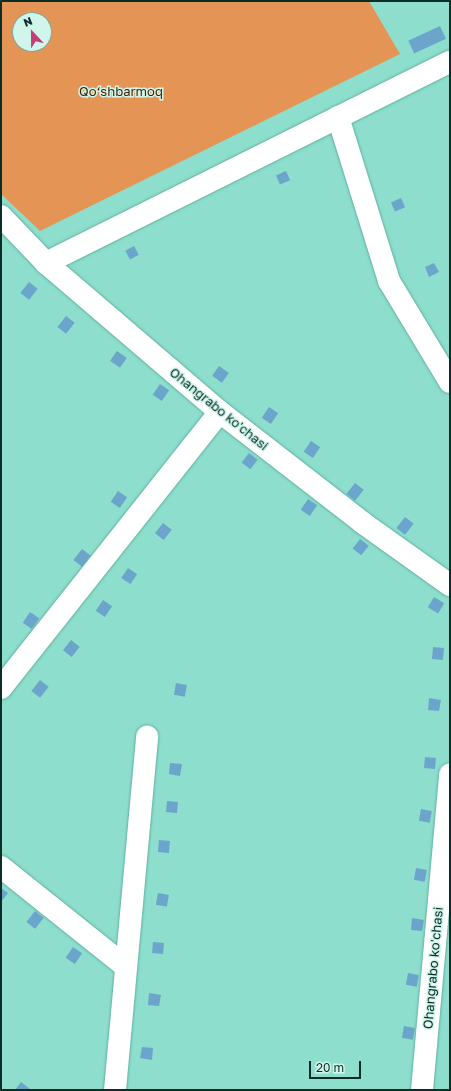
<!DOCTYPE html>
<html>
<head>
<meta charset="utf-8">
<style>
  body { margin:0 }
  #map { position:relative; width:451px; height:1091px; overflow:hidden; background:#8ddecc; font-family:"Golos Text",sans-serif }
  div>[style] { position:absolute }
  .green>* { inset:0; background:#e49555 }
  .building>* { inset:0; background:#6ba5cc; transform-origin:0 0 }
  .roads { filter:drop-shadow(0 0 1px #5faf9e) drop-shadow(0 0 1px #5faf9e) }
  .minor>* { height:22px; margin:-11px; padding:0 11px; transform-origin:11px; border-radius:11px; background:#fff }
  span { translate:-50% -50%; white-space:nowrap; text-align:center; line-height:1.15; -webkit-text-stroke:3px #d0f6ec; paint-order:stroke }
  .park-label { font-size:13px; color:#421e00 }
  .street-label { font-size:13px; color:#0a2d27 }
  .frame { position:absolute; inset:0; border:2px solid #0a2d27; pointer-events:none }
  .north { position:absolute; left:12px; top:12px; width:40px; height:40px; box-sizing:border-box; background:#d0f6ec; border:1px solid #81a69d; border-radius:50%; rotate:338deg; font-size:11px; font-weight:700; line-height:16px; text-align:center; color:#0a2d27 }
  .north::after { content:''; display:block; margin:auto; width:14px; height:18px; background:#c53c77; clip-path:polygon(50% 0,100% 100%,50% 72%,0 100%) }
  .scale { position:absolute; left:309px; top:1061px; width:52px; height:18px; box-sizing:border-box; border:2px solid #0a2d27; border-top:0; padding-left:5px; font-size:12px; line-height:14px; white-space:nowrap; color:#0a2d27; -webkit-text-stroke:3px #d0f6ec; paint-order:stroke }
</style>
</head>
<body>
<div id="map">
  <div class="green">
    <i style="clip-path:polygon(evenodd,1px 1px,369px 1px,400px 54px,40px 231px,1px 194px,1px 1px,20px 20px,44px 20px,44px 44px,20px 44px,20px 20px)"></i>
  </div>
  <div class="building">
    <i style="left:440px;top:26px;width:14px;height:35px;rotate:65deg"></i>
    <i style="left:286px;top:171px;width:10px;height:11px;rotate:66deg"></i>
    <i style="left:401px;top:198px;width:10px;height:11px;rotate:66deg"></i>
    <i style="left:134px;top:246px;width:10px;height:10px;rotate:61deg"></i>
    <i style="clip-path:polygon(434px 263px,439px 272px,429px 277px,425px 267px)"></i>
    <i style="left:29px;top:282px;width:11px;height:14px;rotate:38deg"></i>
    <i style="left:66px;top:316px;width:11px;height:14px;rotate:38deg"></i>
    <i style="left:117px;top:351px;width:12px;height:12px;rotate:35deg"></i>
    <i style="left:219px;top:366px;width:12px;height:12px;rotate:35deg"></i>
    <i style="left:160px;top:384px;width:11px;height:13px;rotate:34deg"></i>
    <i style="left:269px;top:407px;width:11px;height:13px;rotate:34deg"></i>
    <i style="left:311px;top:441px;width:11px;height:13px;rotate:34deg"></i>
    <i style="left:249px;top:453px;width:11px;height:12px;rotate:38deg"></i>
    <i style="left:355px;top:483px;width:11px;height:14px;rotate:38deg"></i>
    <i style="left:118px;top:491px;width:11px;height:13px;rotate:34deg"></i>
    <i style="left:308px;top:499px;width:11px;height:13px;rotate:34deg"></i>
    <i style="left:405px;top:517px;width:11px;height:14px;rotate:38deg"></i>
    <i style="left:163px;top:523px;width:11px;height:13px;rotate:38deg"></i>
    <i style="left:360px;top:539px;width:11px;height:12px;rotate:38deg"></i>
    <i style="left:82px;top:549px;width:11px;height:14px;rotate:38deg"></i>
    <i style="left:128px;top:568px;width:11px;height:12px;rotate:34deg"></i>
    <i style="left:434px;top:597px;width:12px;height:12px;rotate:31deg"></i>
    <i style="left:103px;top:600px;width:11px;height:13px;rotate:34deg"></i>
    <i style="left:30px;top:612px;width:11px;height:13px;rotate:34deg"></i>
    <i style="left:71px;top:640px;width:11px;height:13px;rotate:38deg"></i>
    <i style="left:433px;top:647px;width:11px;height:12px;rotate:5deg"></i>
    <i style="left:40px;top:680px;width:11px;height:14px;rotate:38deg"></i>
    <i style="left:176px;top:683px;width:11px;height:12px;rotate:10deg"></i>
    <i style="clip-path:polygon(429px 698px,441px 700px,439px 711px,428px 710px)"></i>
    <i style="left:425px;top:757px;width:11px;height:11px;rotate:5deg"></i>
    <i style="clip-path:polygon(170px 763px,182px 764px,180px 776px,169px 774px)"></i>
    <i style="left:167px;top:801px;width:11px;height:11px;rotate:5deg"></i>
    <i style="left:421px;top:809px;width:11px;height:12px;rotate:10deg"></i>
    <i style="left:159px;top:840px;width:11px;height:12px;rotate:5deg"></i>
    <i style="left:416px;top:868px;width:11px;height:12px;rotate:10deg"></i>
    <i style="clip-path:polygon(1px 888px,8px 893px,1px 902px)"></i>
    <i style="left:158px;top:893px;width:11px;height:12px;rotate:10deg"></i>
    <i style="left:35px;top:911px;width:11px;height:14px;rotate:38deg"></i>
    <i style="clip-path:polygon(412px 918px,424px 920px,422px 931px,411px 930px)"></i>
    <i style="left:153px;top:942px;width:11px;height:11px;rotate:5deg"></i>
    <i style="left:73px;top:947px;width:11px;height:13px;rotate:34deg"></i>
    <i style="left:408px;top:973px;width:11px;height:12px;rotate:10deg"></i>
    <i style="clip-path:polygon(149px 993px,161px 995px,159px 1006px,148px 1005px)"></i>
    <i style="left:404px;top:1026px;width:11px;height:12px;rotate:10deg"></i>
    <i style="clip-path:polygon(142px 1047px,153px 1048px,152px 1060px,140px 1058px)"></i>
    <i style="clip-path:polygon(21px 1082px,30px 1089px,29px 1090px,15px 1090px)"></i>
  </div>
  <div class="roads">
    <div class="minor">
      <i style="left:338px;top:117px;width:172px;rotate:72.7deg"></i>
      <i style="left:389px;top:281px;width:118px;rotate:58.9deg"></i>
      <i style="left:1px;top:216px;width:65px;rotate:46.2deg"></i>
      <i style="left:46px;top:263px;width:229px;rotate:40.6deg"></i>
      <i style="left:220px;top:412px;width:181px;rotate:37.8deg"></i>
      <i style="left:363px;top:523px;width:107px;rotate:35.5deg"></i>
      <i style="left:46px;top:263px;width:451px;rotate:-26.5deg"></i>
      <i style="left:1px;top:688px;width:352px;rotate:-51.6deg"></i>
      <i style="left:1px;top:867px;width:159px;rotate:38.6deg"></i>
      <i style="left:115px;top:1090px;width:355px;rotate:-84.8deg"></i>
      <i style="left:422px;top:1090px;width:317px;rotate:-84.9deg"></i>
    </div>
  </div>
  <div class="park-label">
    <span style="left:121px;top:91px">Qo‘shbarmoq</span>
  </div>
  <div class="street-label">
    <span style="left:219px;top:409px;rotate:39deg">Ohangrabo ko'chasi</span>
    <span style="left:433px;top:968px;rotate:-85deg">Ohangrabo ko'chasi</span>
  </div>
  <div class="frame"></div>
  <div class="north">N</div>
  <div class="scale">20 m</div>
</div>
</body>
</html>
